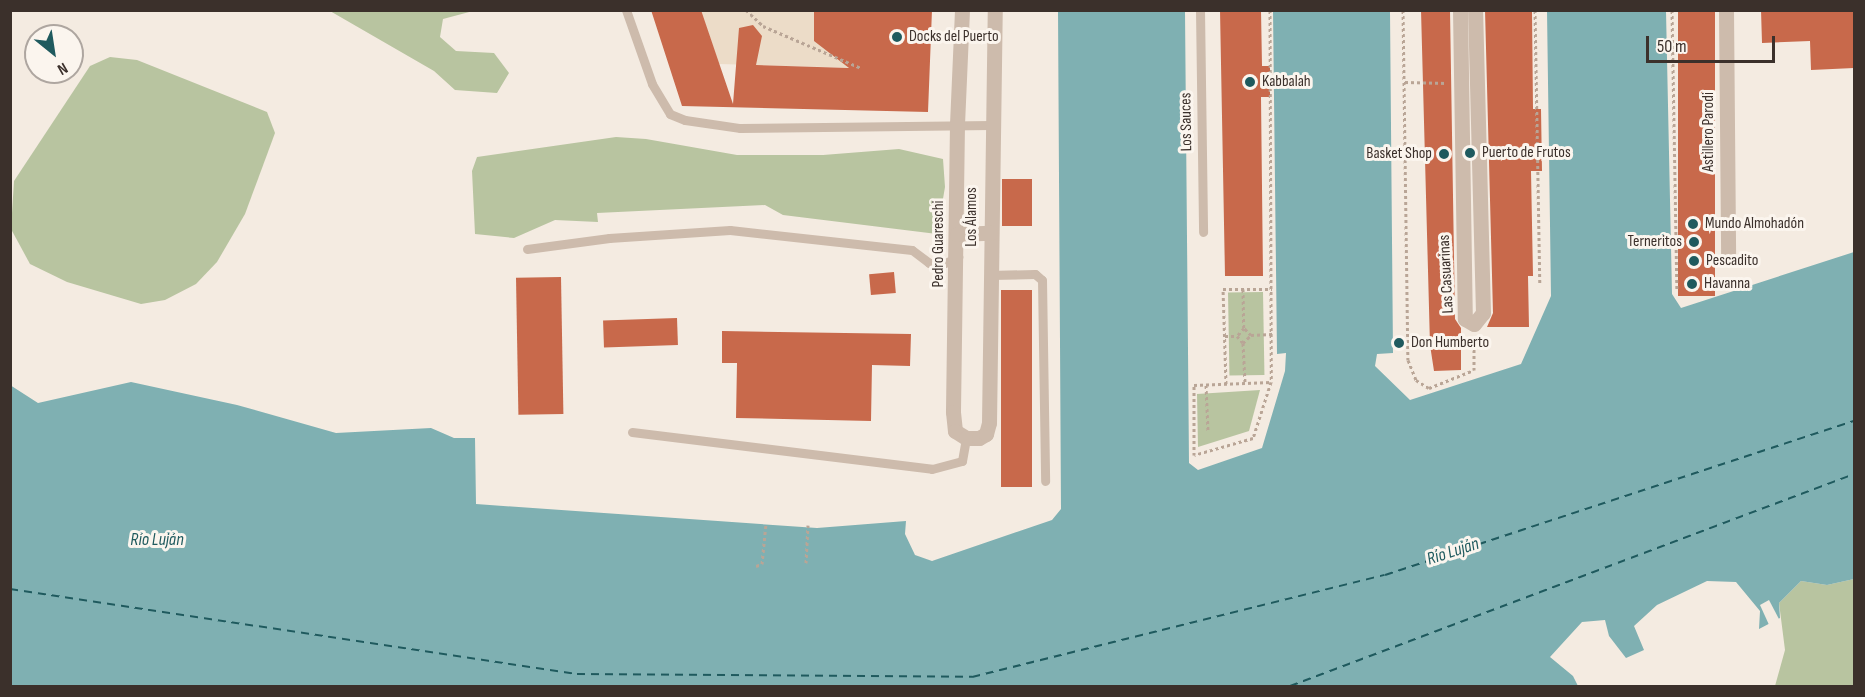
<!DOCTYPE html>
<html>
<head>
<meta charset="utf-8">
<style>
  body { margin:0 }
  #map { position:relative; width:1865px; height:697px; overflow:hidden; background:#f4ebe1; font-family:"Sofia Sans Condensed",sans-serif }
  div>[style] { position:absolute }
  .green>* { inset:0; background:#b8c4a0; transform-origin:0 0 }
  .plaza>* { inset:0; background:#ecdcc8 }
  .water>* { inset:0; background:#7fb0b2 }
  .pier>* { inset:0; background:#f4ebe1 }
  .ferry>* { height:1.5px; margin-top:-0.75px; transform-origin:0; background:repeating-linear-gradient(90deg,#1f5a5e 0 8px,transparent 0 14px) }
  .building>* { inset:0; background:#c8694b; transform-origin:0 0 }
  .path>* { height:3px; margin-top:-1.5px; transform-origin:0; background:repeating-linear-gradient(90deg,#b9a596 0 3px,transparent 0 6px) }
  .lane>* { height:9px; margin:-4.5px; padding:0 4.5px; transform-origin:4.5px; border-radius:4.5px; background:#cdbbac }
  .street>* { height:15px; margin:-7.5px; padding:0 7.5px; transform-origin:7.5px; border-radius:7.5px; background:#cdbbac }
  .dots>* { width:16px; height:16px; translate:-50% -50%; box-sizing:border-box; border:3px solid #fbf5ee; border-radius:50% }
  span { translate:-50% -50%; white-space:nowrap; text-align:center; line-height:1.15; -webkit-text-stroke:6px #fbf5ee; paint-order:stroke }
  .poi-label { font-size:16px; color:#3b302b }
  .left { translate:0 -50%; text-align:left }
  .right { translate:-100% -50%; text-align:right }
  .street-label { font-size:16px; color:#3b302b }
  .water-label { font-size:18px; color:#1f5a5e; font-style:italic }
  .frame { position:absolute; inset:0; border:12px solid #3b302b; pointer-events:none }
  .north { position:absolute; left:24px; top:24px; width:60px; height:60px; box-sizing:border-box; background:#fbf5ee; border:2px solid #aea6a0; border-radius:50%; rotate:150deg; font-size:16px; font-weight:700; line-height:24px; text-align:center; color:#3b302b }
  .north::after { content:''; display:block; margin:auto; width:21px; height:27px; background:#1f5a5e; clip-path:polygon(50% 0,100% 100%,50% 72%,0 100%) }
  .scale { position:absolute; left:1646px; top:36px; width:129px; height:27px; box-sizing:border-box; border:3px solid #3b302b; border-top:0; padding-left:8px; font-size:18px; line-height:21px; white-space:nowrap; color:#3b302b; -webkit-text-stroke:4px #fbf5ee; paint-order:stroke }
</style>
</head>
<body>
<div id="map">
  <div class="green">
    <i style="clip-path:polygon(330px 11px,473px 11px,443px 19px,440px 37px,456px 51px,494px 53px,509px 73px,497px 93px,455px 90px,434px 71px)"></i>
    <i style="clip-path:polygon(110px 57px,137px 60px,267px 112px,275px 133px,245px 214px,217px 262px,196px 284px,165px 300px,141px 304px,67px 282px,30px 264px,11px 229px,14px 181px,90px 66px)"></i>
    <i style="clip-path:polygon(616px 137px,646px 139px,737px 155px,823px 155px,899px 149px,943px 159px,945px 187px,937px 234px,783px 215px,765px 205px,597px 213px,598px 222px,555px 220px,514px 238px,475px 234px,472px 171px,477px 157px)"></i>
    <i style="left:1263px;top:292px;width:83px;height:35px;rotate:89deg"></i>
    <i style="clip-path:polygon(1260px 390px,1249px 431px,1198px 447px,1197px 394px)"></i>
    <i style="clip-path:polygon(1854px 579px,1854px 686px,1775px 686px,1785px 650px,1779px 603px,1801px 581px,1827px 585px)"></i>
  </div>
  <div class="plaza">
    <i style="clip-path:polygon(701px 11px,864px 11px,861px 68px,719px 64px)"></i>
  </div>
  <div class="water">
    <i style="clip-path:polygon(1058px 11px,1185px 11px,1189px 463px,1198px 470px,1262px 448px,1285px 371px,1286px 353px,1277px 354px,1273px 11px,1390px 11px,1393px 353px,1377px 354px,1375px 366px,1410px 400px,1521px 364px,1551px 296px,1547px 11px,1666px 11px,1672px 294px,1681px 308px,1854px 252px,1854px 579px,1827px 585px,1801px 581px,1779px 603px,1780px 618px,1759px 629px,1760px 611px,1736px 582px,1707px 581px,1657px 605px,1634px 626px,1644px 650px,1626px 658px,1609px 636px,1605px 620px,1582px 622px,1550px 657px,1573px 676px,1578px 686px,11px 686px,10px 385px,38px 403px,131px 382px,237px 405px,336px 433px,431px 428px,454px 438px,475px 438px,476px 504px,817px 528px,906px 521px,905px 534px,915px 555px,932px 561px,1052px 520px,1061px 509px)"></i>
  </div>
  <div class="pier">
    <i style="clip-path:polygon(1769px 600px,1780px 621px,1770px 627px,1760px 605px)"></i>
  </div>
  <div class="ferry">
    <i style="left:10px;top:589px;width:573px;rotate:8.53deg"></i>
    <i style="left:577px;top:674px;width:395px;rotate:0.4deg"></i>
    <i style="left:972px;top:677px;width:425px;rotate:-13.9deg"></i>
    <i style="left:1385px;top:575px;width:494px;rotate:-18.2deg"></i>
    <i style="left:1290px;top:686px;width:603px;rotate:-20.6deg"></i>
  </div>
  <div class="building">
    <i style="clip-path:polygon(651px 10px,701px 10px,733px 104px,739px 28px,753px 25px,762px 36px,756px 65px,849px 68px,814px 41px,814px 10px,932px 10px,928px 112px,682px 106px)"></i>
    <i style="clip-path:polygon(1220px 10px,1261px 10px,1262px 66px,1270px 66px,1270px 97px,1261px 97px,1263px 276px,1225px 276px)"></i>
    <i style="clip-path:polygon(1421px 10px,1450px 10px,1455px 319px,1461px 328px,1461px 370px,1434px 371px,1430px 345px)"></i>
    <i style="clip-path:polygon(1485px 10px,1532px 10px,1533px 109px,1541px 109px,1542px 171px,1531px 171px,1533px 276px,1528px 276px,1529px 327px,1487px 327px,1493px 313px)"></i>
    <i style="left:1678px;top:10px;width:37px;height:286px"></i>
    <i style="clip-path:polygon(1761px 10px,1854px 10px,1854px 68px,1811px 70px,1810px 41px,1762px 43px)"></i>
    <i style="left:1002px;top:179px;width:30px;height:47px"></i>
    <i style="left:894px;top:272px;width:21px;height:25px;rotate:85deg"></i>
    <i style="left:561px;top:277px;width:137px;height:45px;rotate:89deg"></i>
    <i style="left:1001px;top:290px;width:31px;height:197px"></i>
    <i style="left:677px;top:318px;width:27px;height:74px;rotate:88deg"></i>
    <i style="clip-path:polygon(722px 331px,911px 334px,910px 366px,872px 365px,871px 421px,736px 418px,737px 363px,722px 363px)"></i>
  </div>
  <div class="path">
    <i style="left:746px;top:10px;width:23px;rotate:43deg"></i>
    <i style="left:763px;top:26px;width:107px;rotate:23.2deg"></i>
    <i style="left:1270px;top:10px;width:372px;rotate:89.8deg"></i>
    <i style="left:1271px;top:382px;width:59px;rotate:107.8deg"></i>
    <i style="left:1253px;top:438px;width:61px;rotate:163.9deg"></i>
    <i style="left:1194px;top:455px;width:70px;rotate:-90deg"></i>
    <i style="left:1194px;top:385px;width:77px;rotate:-2.2deg"></i>
    <i style="left:1403px;top:10px;width:350px;rotate:89.2deg"></i>
    <i style="left:1408px;top:360px;width:22px;rotate:68deg"></i>
    <i style="left:1416px;top:380px;width:15px;rotate:32deg"></i>
    <i style="left:1429px;top:388px;width:48px;rotate:-21.8deg"></i>
    <i style="left:1474px;top:370px;width:32px;rotate:-90deg"></i>
    <i style="left:1535px;top:10px;width:274px;rotate:89deg"></i>
    <i style="left:1672px;top:10px;width:280px;rotate:89deg"></i>
    <i style="left:1405px;top:82px;width:42px;rotate:1.4deg"></i>
    <i style="left:1243px;top:289px;width:39px;rotate:89deg"></i>
    <i style="left:1251px;top:335px;width:10px;rotate:-135deg"></i>
    <i style="left:1244px;top:328px;width:11px;rotate:131deg"></i>
    <i style="left:1237px;top:336px;width:9px;rotate:49deg"></i>
    <i style="left:1243px;top:343px;width:11px;rotate:-45deg"></i>
    <i style="left:1251px;top:335px;width:22px;rotate:-3deg"></i>
    <i style="left:1225px;top:336px;width:12px"></i>
    <i style="left:1243px;top:343px;width:40px;rotate:87.1deg"></i>
    <i style="left:1226px;top:384px;width:95px;rotate:-91.8deg"></i>
    <i style="left:1223px;top:289px;width:49px"></i>
    <i style="left:1206px;top:385px;width:46px;rotate:87.5deg"></i>
    <i style="left:806px;top:563px;width:38px;rotate:-87deg"></i>
    <i style="left:756px;top:566px;width:6px;rotate:-18deg"></i>
    <i style="left:762px;top:564px;width:41px;rotate:-84.4deg"></i>
  </div>
  <div class="lane">
    <i style="left:626px;top:10px;width:78px;rotate:70.6deg"></i>
    <i style="left:652px;top:84px;width:35px;rotate:59deg"></i>
    <i style="left:670px;top:114px;width:16px;rotate:22deg"></i>
    <i style="left:685px;top:120px;width:56px;rotate:8.3deg"></i>
    <i style="left:740px;top:128px;width:251px;rotate:-0.7deg"></i>
    <i style="left:1200px;top:10px;width:222px;rotate:89.2deg"></i>
    <i style="left:527px;top:249px;width:83px;rotate:-7.6deg"></i>
    <i style="left:609px;top:238px;width:121px;rotate:-3.8deg"></i>
    <i style="left:730px;top:230px;width:183px;rotate:6.3deg"></i>
    <i style="left:912px;top:250px;width:21px;rotate:37deg"></i>
    <i style="left:929px;top:263px;width:14px;rotate:4deg"></i>
    <i style="left:943px;top:264px;width:17px;rotate:-25deg"></i>
    <i style="left:990px;top:275px;width:45px;rotate:-1.3deg"></i>
    <i style="left:1035px;top:274px;width:9px;rotate:41deg"></i>
    <i style="left:1042px;top:280px;width:201px;rotate:89.1deg"></i>
    <i style="left:632px;top:432px;width:302px;rotate:7deg"></i>
    <i style="left:932px;top:469px;width:31px;rotate:-15deg"></i>
    <i style="left:962px;top:461px;width:23px;rotate:-80deg"></i>
  </div>
  <div class="street">
    <i style="left:962px;top:10px;width:114px;rotate:92.5deg"></i>
    <i style="left:957px;top:124px;width:288px;rotate:90.8deg"></i>
    <i style="left:953px;top:412px;width:19px;rotate:84deg"></i>
    <i style="left:955px;top:431px;width:13px;rotate:32deg"></i>
    <i style="left:966px;top:438px;width:13px"></i>
    <i style="left:979px;top:438px;width:8px;rotate:-30deg"></i>
    <i style="left:986px;top:434px;width:11px;rotate:-75deg"></i>
    <i style="left:989px;top:423px;width:413px;rotate:-89.2deg"></i>
    <i style="left:1460px;top:10px;width:309px;rotate:89.1deg"></i>
    <i style="left:1465px;top:319px;width:10px;rotate:29deg"></i>
    <i style="left:1474px;top:324px;width:14px;rotate:-51deg"></i>
    <i style="left:1483px;top:313px;width:303px;rotate:-91.5deg"></i>
    <i style="left:1726px;top:10px;width:244px;rotate:89.5deg"></i>
    <i style="left:957px;top:234px;width:33px;rotate:-2deg"></i>
  </div>
  <div class="dots">
    <i style="left:897px;top:37px;background:#1f5a5e"></i>
    <i style="left:1250px;top:82px;background:#1f5a5e"></i>
    <i style="left:1470px;top:153px;background:#1f5a5e"></i>
    <i style="left:1444px;top:154px;background:#1f5a5e"></i>
    <i style="left:1693px;top:224px;background:#1f5a5e"></i>
    <i style="left:1694px;top:242px;background:#1f5a5e"></i>
    <i style="left:1694px;top:261px;background:#1f5a5e"></i>
    <i style="left:1692px;top:284px;background:#1f5a5e"></i>
    <i style="left:1399px;top:343px;background:#1f5a5e"></i>
  </div>
  <div class="poi-label">
    <span class="left" style="left:909px;top:37px">Docks del Puerto</span>
    <span class="left" style="left:1262px;top:82px">Kabbalah</span>
    <span class="left" style="left:1482px;top:153px">Puerto de Frutos</span>
    <span class="right" style="left:1432px;top:154px">Basket Shop</span>
    <span class="left" style="left:1705px;top:224px">Mundo Almohadón</span>
    <span class="right" style="left:1682px;top:242px">Terneritos</span>
    <span class="left" style="left:1706px;top:261px">Pescadito</span>
    <span class="left" style="left:1704px;top:284px">Havanna</span>
    <span class="left" style="left:1411px;top:343px">Don Humberto</span>
  </div>
  <div class="street-label">
    <span style="left:1187px;top:122px;rotate:-91deg">Los Sauces</span>
    <span style="left:1709px;top:132px;rotate:-90deg">Astillero Parodi</span>
    <span style="left:972px;top:217px;rotate:-90deg">Los Álamos</span>
    <span style="left:939px;top:244px;rotate:-90deg">Pedro Guareschi</span>
    <span style="left:1447px;top:274px;rotate:-93deg">Las Casuarinas</span>
  </div>
  <div class="water-label">
    <span style="left:157px;top:540px">Río Luján</span>
    <span style="left:1453px;top:552px;rotate:-18deg">Río Luján</span>
  </div>
  <div class="frame"></div>
  <div class="north">N</div>
  <div class="scale">50 m</div>
</div>
</body>
</html>
